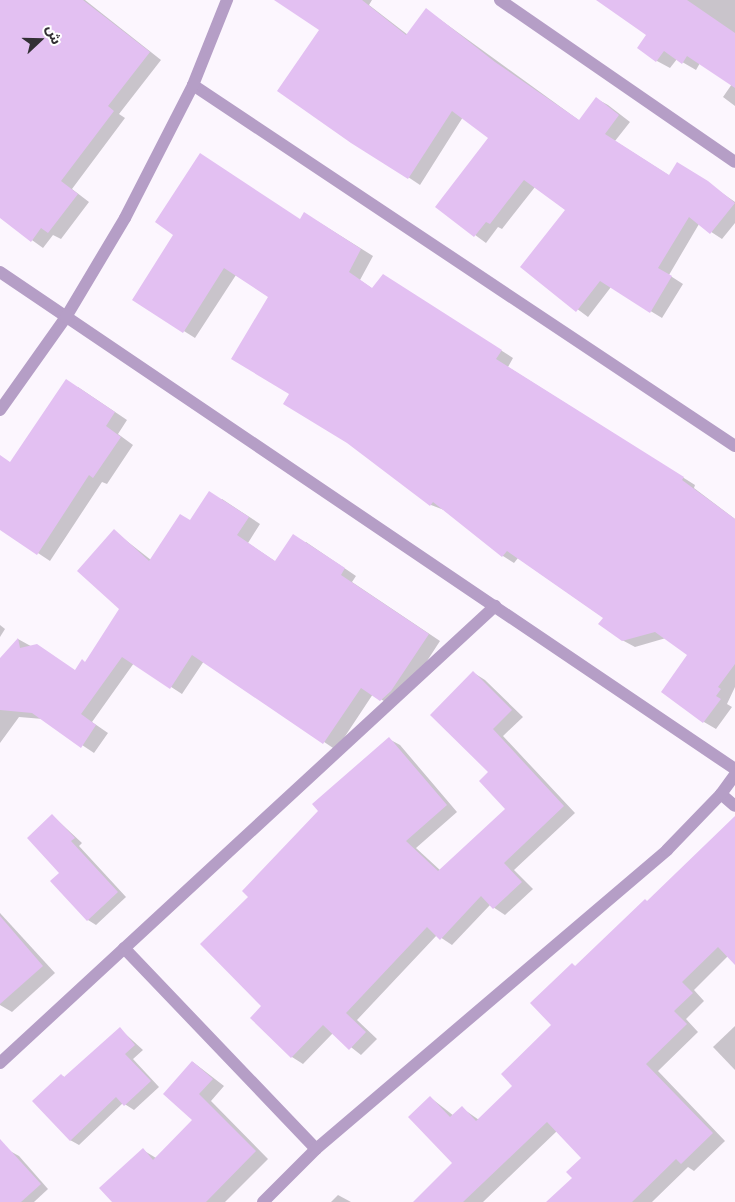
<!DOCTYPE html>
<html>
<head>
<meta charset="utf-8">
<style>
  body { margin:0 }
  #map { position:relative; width:735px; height:1202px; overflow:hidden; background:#fcf6fe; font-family:Arial,"Noto Sans Arabic",sans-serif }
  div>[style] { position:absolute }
  .shadow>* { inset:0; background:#0003 }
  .building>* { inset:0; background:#e3c0f2 }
  .minor>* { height:12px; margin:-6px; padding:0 6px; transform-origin:6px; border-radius:6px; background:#b59ec6 }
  span { translate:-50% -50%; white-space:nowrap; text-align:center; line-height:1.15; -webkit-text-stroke:4px #fff; paint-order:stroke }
  .north { position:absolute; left:15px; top:15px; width:50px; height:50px; -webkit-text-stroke:4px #fff; paint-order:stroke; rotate:69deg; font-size:14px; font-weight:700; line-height:20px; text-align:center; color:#333035 }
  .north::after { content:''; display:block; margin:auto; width:18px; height:22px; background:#333035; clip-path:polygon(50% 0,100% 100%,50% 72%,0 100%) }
</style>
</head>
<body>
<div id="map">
  <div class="shadow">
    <i style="clip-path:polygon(0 0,85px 0,161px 60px,119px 114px,125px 118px,72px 189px,89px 202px,61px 239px,53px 235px,43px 248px,0 217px)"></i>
    <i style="clip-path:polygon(276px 0,372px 0,369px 5px,408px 35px,427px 10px,580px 121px,597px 99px,608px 105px,630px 122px,615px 141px,670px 176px,689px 170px,735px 202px,735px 223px,722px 239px,699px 224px,669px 275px,683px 284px,662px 318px,611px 287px,588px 317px,521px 267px,566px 210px,535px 187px,502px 229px,498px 227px,486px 243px,437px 207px,490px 138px,463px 117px,420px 185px,279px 91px,320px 30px)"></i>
    <i style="clip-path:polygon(599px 0,735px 0,735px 106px,723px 97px,732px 84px,700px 63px,696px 70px,677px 59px,670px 68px,657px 61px,639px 47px,648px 35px)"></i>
    <i style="clip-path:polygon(301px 220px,317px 221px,373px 256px,360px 280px,373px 289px,395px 283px,513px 358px,508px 367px,695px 485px,694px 488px,735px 519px,735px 687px,727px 704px,732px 707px,716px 729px,704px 722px,689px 655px,666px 638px,635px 647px,622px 640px,604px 618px,518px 558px,514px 563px,503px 556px,444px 510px,431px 505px,347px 442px,291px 394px,269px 297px,236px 275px,195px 338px,133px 299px)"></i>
    <i style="clip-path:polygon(78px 387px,127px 420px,118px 434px,133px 445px,107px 484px,102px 482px,50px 561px,0 528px,0 465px,11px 463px)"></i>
    <i style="clip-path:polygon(222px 499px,260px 524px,248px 543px,276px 562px,306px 542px,356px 576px,352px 582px,440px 641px,403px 698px,393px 707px,373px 694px,336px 750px,204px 661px,182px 694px,134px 663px,92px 722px,108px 733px,94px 753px,43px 719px,19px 717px,0 743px,0 660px,18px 639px,76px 671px,85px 663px,121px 609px,114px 531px,151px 560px,191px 521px)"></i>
    <i style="clip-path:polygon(0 625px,5px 629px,0 637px)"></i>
    <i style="clip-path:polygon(474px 673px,485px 680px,523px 717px,503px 736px,575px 813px,514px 870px,533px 889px,505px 915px,490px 905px,452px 945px,437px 935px,357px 1020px,377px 1039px,361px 1055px,333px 1033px,303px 1064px,292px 1057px,251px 1018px,263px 1006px,250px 896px,389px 739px,400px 745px,457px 812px,416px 848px,441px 871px,506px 809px,490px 772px)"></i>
    <i style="clip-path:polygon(53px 816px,82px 843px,79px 846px,126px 897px,96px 925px,88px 920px,61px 873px)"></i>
    <i style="clip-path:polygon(735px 830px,735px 963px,728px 956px,694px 990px,704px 1001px,686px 1019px,698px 1032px,658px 1071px,725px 1141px,694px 1171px,688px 1167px,652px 1202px,548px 1202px,573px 1178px,583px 1158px,557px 1131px,483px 1202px,415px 1202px,454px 1163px,431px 1098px,454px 1116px,462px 1108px,479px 1120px,514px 1086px,553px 1025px,572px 964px,576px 967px,648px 902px)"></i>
    <i style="clip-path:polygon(0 913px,55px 973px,12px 1012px,0 1005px)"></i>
    <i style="clip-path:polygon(735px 1026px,735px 1070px,713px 1047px)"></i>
    <i style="clip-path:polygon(120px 1029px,143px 1050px,133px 1059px,159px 1087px,134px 1110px,123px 1103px,79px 1145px,70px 1140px,61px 1075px,66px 1078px)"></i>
    <i style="clip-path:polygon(193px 1062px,224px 1086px,211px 1101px,268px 1159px,225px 1202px,113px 1202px,143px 1150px,156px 1158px,194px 1120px)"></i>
    <i style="clip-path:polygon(10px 1151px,19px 1156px,48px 1189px,34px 1202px,0 1202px,0 1160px)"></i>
    <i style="clip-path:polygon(338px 1195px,351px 1202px,331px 1202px)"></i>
  </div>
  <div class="building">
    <i style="clip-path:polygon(0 0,83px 0,150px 52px,108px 106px,114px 111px,61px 181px,78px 194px,48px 233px,41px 228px,31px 242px,0 218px)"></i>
    <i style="clip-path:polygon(274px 0,362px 0,406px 35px,426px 8px,495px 62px,579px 120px,596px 97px,619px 115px,605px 134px,669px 175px,677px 162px,708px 181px,735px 203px,710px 234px,689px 217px,658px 268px,672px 276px,650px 313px,600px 281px,576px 312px,520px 267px,565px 210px,524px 180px,490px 224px,486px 222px,474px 237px,435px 207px,488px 138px,452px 111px,408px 179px,351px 143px,277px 91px,319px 30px)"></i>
    <i style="clip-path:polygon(596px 0,687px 0,735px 33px,735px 88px,687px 56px,682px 64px,664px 51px,656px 62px,637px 48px,646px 35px)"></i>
    <i style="clip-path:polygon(200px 153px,300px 219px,304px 212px,361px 249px,349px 272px,372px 288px,383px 274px,502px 350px,496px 359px,684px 477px,682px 480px,735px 519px,735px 664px,718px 687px,721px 689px,716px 696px,721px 699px,703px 723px,661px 692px,687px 655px,655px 632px,622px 641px,598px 624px,603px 618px,507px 551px,502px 557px,433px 502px,430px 506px,347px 443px,283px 404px,289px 394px,231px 359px,268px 297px,224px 268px,183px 333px,132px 300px,173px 235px,155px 222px)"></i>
    <i style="clip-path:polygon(66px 379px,115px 412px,106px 426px,121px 437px,93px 478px,89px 475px,37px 555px,0 530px,0 455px,10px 462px)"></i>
    <i style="clip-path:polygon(209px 491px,249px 517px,237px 535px,275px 561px,293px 534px,345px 568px,341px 575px,429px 634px,391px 691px,380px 701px,361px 688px,323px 744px,192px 655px,170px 689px,122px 657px,81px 714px,96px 725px,81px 748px,32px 713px,0 710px,0 658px,18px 638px,20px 648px,37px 644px,75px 670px,82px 659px,85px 662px,119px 609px,77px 571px,114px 529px,149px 561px,180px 514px,190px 520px)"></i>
    <i style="clip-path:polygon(473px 671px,512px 710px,493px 729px,564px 806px,504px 863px,522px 882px,493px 909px,481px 896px,440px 940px,427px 927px,346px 1013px,366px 1032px,349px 1050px,323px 1025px,291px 1058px,250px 1018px,261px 1006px,200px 944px,248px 897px,242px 891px,318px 811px,312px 804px,389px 737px,447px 805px,406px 841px,438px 871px,505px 809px,479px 781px,488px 772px,430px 715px)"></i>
    <i style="clip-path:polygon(52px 814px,75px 838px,71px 841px,118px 892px,87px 921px,50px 881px,59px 873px,27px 838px)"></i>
    <i style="clip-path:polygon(735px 816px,735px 965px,718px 947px,682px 982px,693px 993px,674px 1011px,687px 1024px,646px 1064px,713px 1133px,681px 1164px,676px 1159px,632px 1202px,546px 1202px,572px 1178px,566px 1172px,581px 1158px,547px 1122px,463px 1202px,413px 1202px,452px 1163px,408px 1117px,430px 1096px,450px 1117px,462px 1106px,476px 1121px,512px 1086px,501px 1074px,551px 1025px,530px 1003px,572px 963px,575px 966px,645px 899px,647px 901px)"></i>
    <i style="clip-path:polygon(0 916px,43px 966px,0 1004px)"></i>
    <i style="clip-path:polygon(120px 1027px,135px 1045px,125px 1054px,151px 1081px,124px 1106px,116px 1097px,70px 1141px,32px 1101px,61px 1074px,64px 1077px)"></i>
    <i style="clip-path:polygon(192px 1061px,213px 1079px,199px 1094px,256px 1151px,206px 1202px,112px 1202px,99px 1188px,143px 1148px,153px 1160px,192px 1120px,163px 1094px)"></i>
    <i style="clip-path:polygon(0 1139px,41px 1184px,21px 1202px,0 1202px)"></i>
  </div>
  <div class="minor">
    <i style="left:500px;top:0;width:285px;rotate:34.6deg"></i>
    <i style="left:193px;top:85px;width:651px;rotate:33.67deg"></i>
    <i style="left:0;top:272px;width:887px;rotate:34.07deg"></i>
    <i style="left:0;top:410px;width:114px;rotate:-54.6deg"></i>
    <i style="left:66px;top:317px;width:115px;rotate:-59.2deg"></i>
    <i style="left:125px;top:218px;width:149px;rotate:-62.9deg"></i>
    <i style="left:193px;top:85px;width:92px;rotate:-68.2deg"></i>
    <i style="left:721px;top:794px;width:18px;rotate:41deg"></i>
    <i style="left:124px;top:948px;width:278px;rotate:46.3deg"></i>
    <i style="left:0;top:1063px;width:674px;rotate:-42.71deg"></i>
    <i style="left:263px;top:1202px;width:75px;rotate:-45deg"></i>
    <i style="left:316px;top:1149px;width:461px;rotate:-40.4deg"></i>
    <i style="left:667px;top:850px;width:78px;rotate:-46deg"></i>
    <i style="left:721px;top:794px;width:24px;rotate:-54deg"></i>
  </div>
  <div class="north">ش</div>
</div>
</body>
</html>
